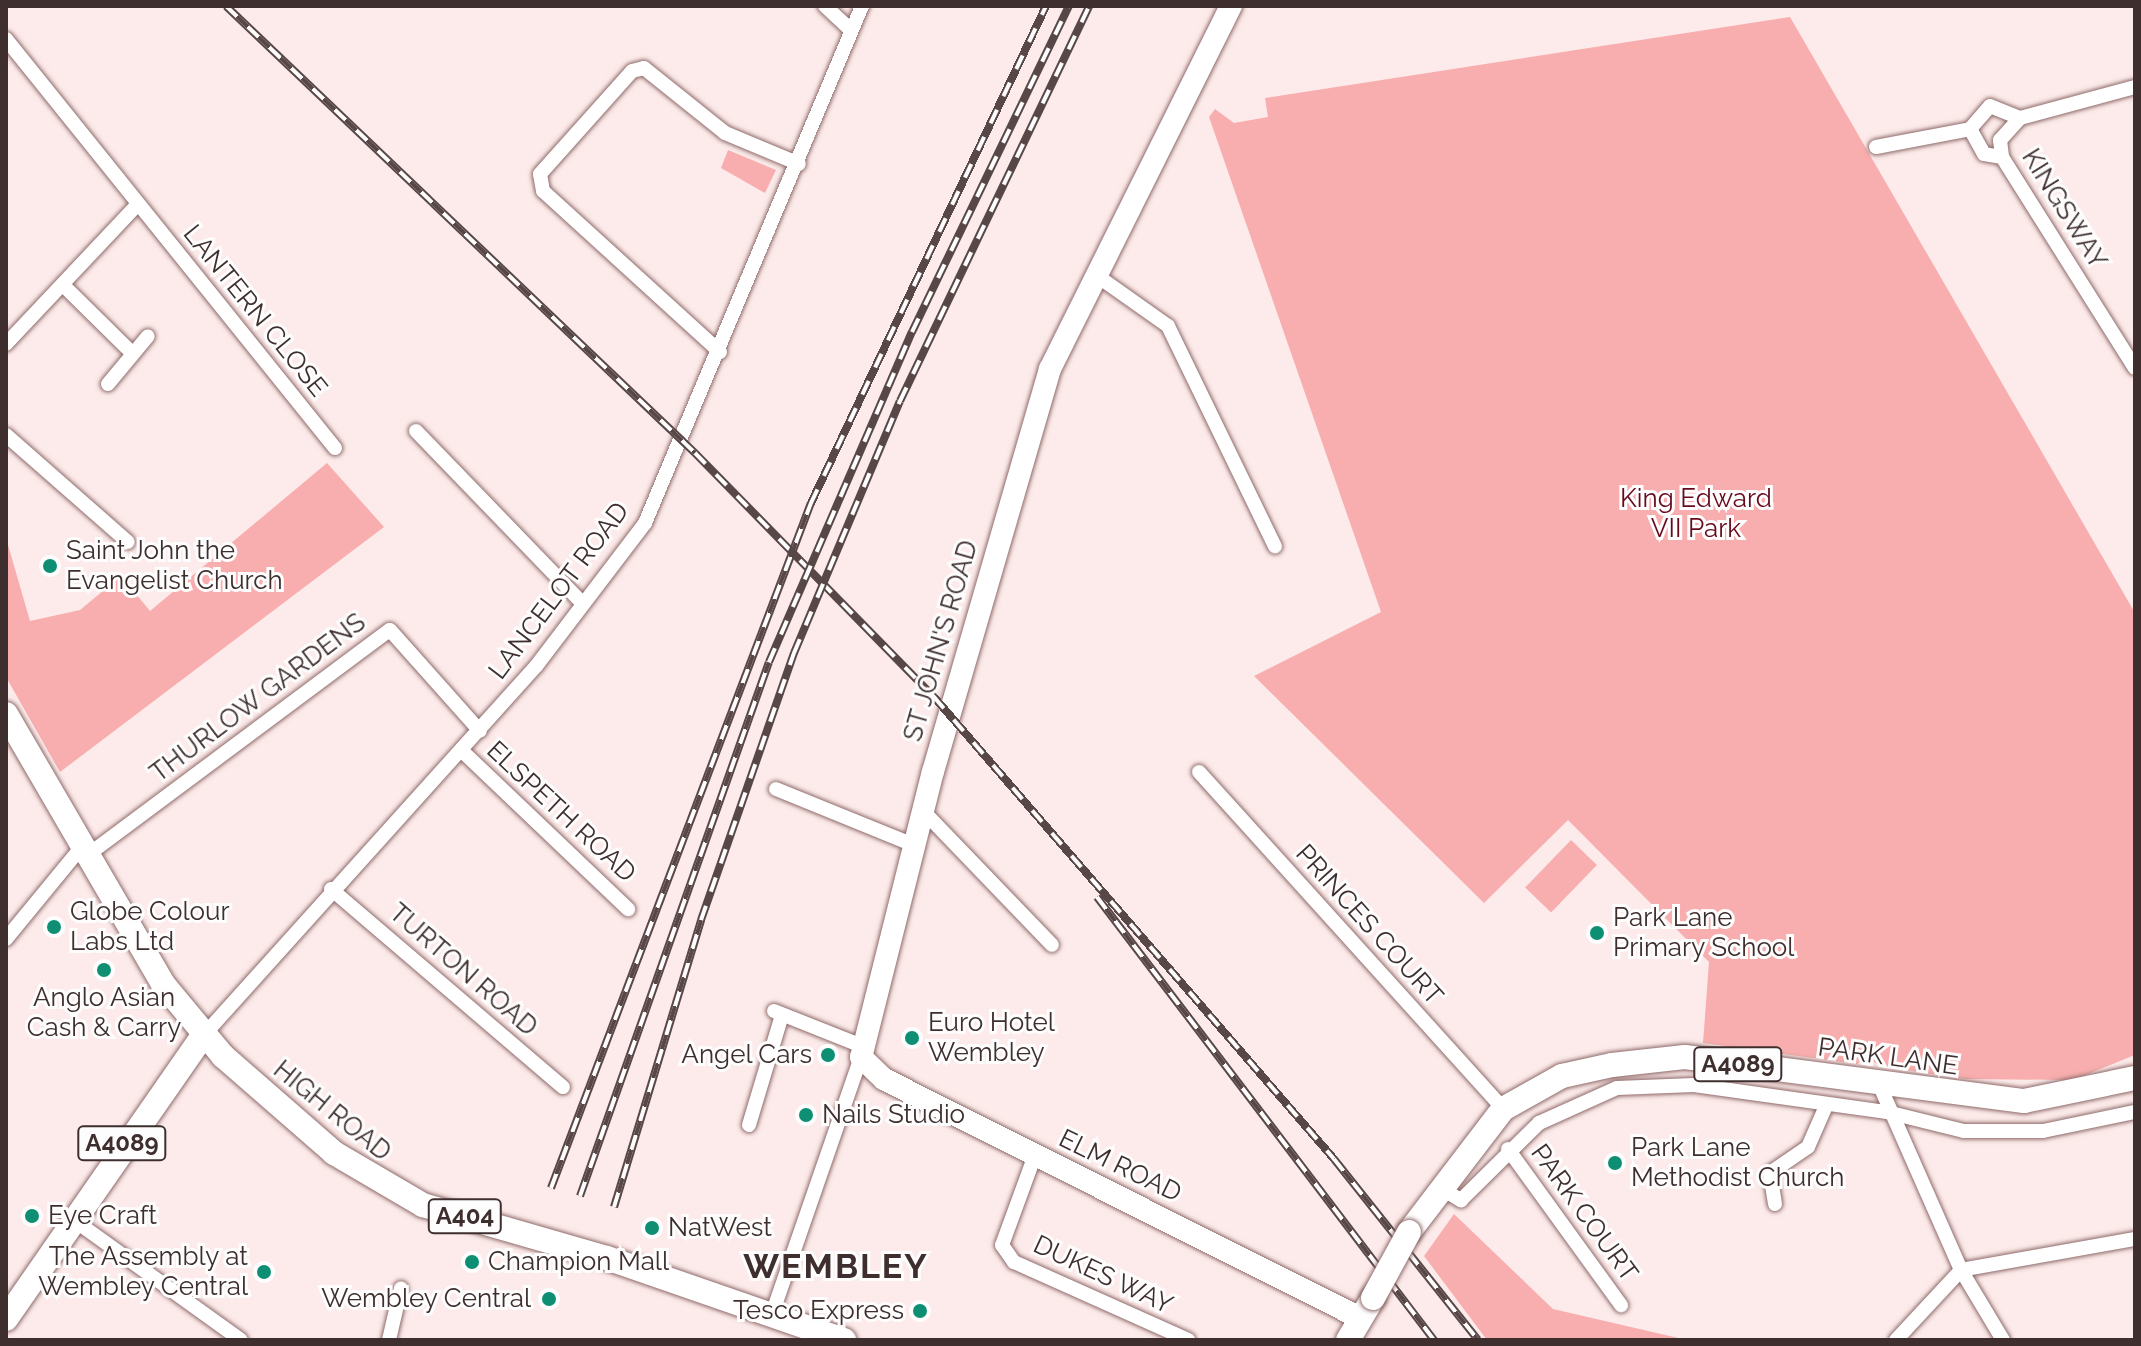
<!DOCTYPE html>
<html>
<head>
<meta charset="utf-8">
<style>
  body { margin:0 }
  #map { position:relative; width:2141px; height:1346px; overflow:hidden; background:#fcebea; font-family:Raleway,sans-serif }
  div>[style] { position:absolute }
  .green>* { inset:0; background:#f8aeae; transform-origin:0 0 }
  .roads { filter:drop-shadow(0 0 2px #8f6a6a) drop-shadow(0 0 2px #8f6a6a) }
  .street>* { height:14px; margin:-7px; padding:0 7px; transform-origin:7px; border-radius:7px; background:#fff }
  .secondary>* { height:22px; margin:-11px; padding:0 11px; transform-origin:11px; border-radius:11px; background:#fff }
  .primary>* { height:24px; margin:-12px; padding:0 12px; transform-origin:12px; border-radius:12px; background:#fff }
  .rail>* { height:8px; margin-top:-4px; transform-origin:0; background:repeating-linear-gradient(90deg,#fdfdfd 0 15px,#584747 0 30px); box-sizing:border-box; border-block:2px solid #584747 }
  .bridges { filter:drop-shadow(0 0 2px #8f6a6a) drop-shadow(0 0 2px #8f6a6a) }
  .primary-bridge>* { height:24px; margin:-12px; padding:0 12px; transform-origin:12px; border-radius:12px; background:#fff }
  .dots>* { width:22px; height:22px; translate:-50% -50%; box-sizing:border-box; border:4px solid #fdfdfd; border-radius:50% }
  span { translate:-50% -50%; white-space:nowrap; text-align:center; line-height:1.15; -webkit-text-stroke:6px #fdfdfd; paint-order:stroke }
  .shield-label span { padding:2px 6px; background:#fdfdfd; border:2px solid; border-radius:6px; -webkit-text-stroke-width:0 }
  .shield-label { font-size:24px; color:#3f2e2e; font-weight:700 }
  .street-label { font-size:26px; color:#3f2e2e }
  .park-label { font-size:26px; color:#66091b }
  .poi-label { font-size:26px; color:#3f2e2e }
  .left { translate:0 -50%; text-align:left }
  .right { translate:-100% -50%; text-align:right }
  .district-label { font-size:34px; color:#3f2e2e; font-weight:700; letter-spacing:2px }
  .frame { position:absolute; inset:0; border:8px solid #3f2e2e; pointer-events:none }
</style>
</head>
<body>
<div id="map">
  <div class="green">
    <i style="clip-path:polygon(1790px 17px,2135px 613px,2135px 1055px,2073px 1080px,1965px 1079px,1880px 1066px,1866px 1057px,1857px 1064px,1703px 1043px,1709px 962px,1568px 820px,1484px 903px,1254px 676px,1381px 612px,1209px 117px,1215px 109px,1234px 123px,1268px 117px,1265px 98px)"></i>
    <i style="clip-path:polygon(728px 150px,776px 170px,765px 193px,721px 168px)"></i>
    <i style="clip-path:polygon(327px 463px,384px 527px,60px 772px,6px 677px,6px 538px,30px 621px,80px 610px,121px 576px,150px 611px)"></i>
    <i style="left:1571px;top:840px;width:36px;height:66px;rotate:44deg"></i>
    <i style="clip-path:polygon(1454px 1214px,1553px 1309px,1687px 1340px,1487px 1340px,1424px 1256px)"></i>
  </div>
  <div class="roads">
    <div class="street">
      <i style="left:825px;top:6px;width:35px;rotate:43deg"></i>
      <i style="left:6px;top:39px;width:525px;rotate:51.19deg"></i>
      <i style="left:2135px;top:87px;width:119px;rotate:164.9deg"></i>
      <i style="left:2020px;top:118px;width:30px;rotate:132deg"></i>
      <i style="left:2000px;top:140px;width:17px;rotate:83deg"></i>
      <i style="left:2002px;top:157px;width:249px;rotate:57.8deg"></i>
      <i style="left:1876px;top:147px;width:96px;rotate:-10.8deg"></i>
      <i style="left:2002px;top:157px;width:18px;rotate:-171deg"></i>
      <i style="left:1984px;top:154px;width:29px;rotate:-119deg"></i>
      <i style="left:1970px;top:129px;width:30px;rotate:-49deg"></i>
      <i style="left:1990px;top:106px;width:32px;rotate:22deg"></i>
      <i style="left:1096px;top:275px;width:88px;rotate:35.3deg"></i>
      <i style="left:1168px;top:326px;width:245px;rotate:64.1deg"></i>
      <i style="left:63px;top:285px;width:98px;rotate:44.6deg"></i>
      <i style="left:6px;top:344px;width:191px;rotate:-46.7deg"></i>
      <i style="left:720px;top:352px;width:239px;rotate:-137.7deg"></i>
      <i style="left:543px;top:191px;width:17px;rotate:-100deg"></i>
      <i style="left:540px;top:174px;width:138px;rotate:-48.2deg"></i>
      <i style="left:632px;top:71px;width:12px;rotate:-14deg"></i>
      <i style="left:644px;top:68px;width:104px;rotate:38.7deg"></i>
      <i style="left:725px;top:133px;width:80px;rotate:22.7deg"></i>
      <i style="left:108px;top:384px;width:62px;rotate:-50.2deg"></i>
      <i style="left:416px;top:431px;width:240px;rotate:46deg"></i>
      <i style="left:6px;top:435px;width:162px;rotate:41.3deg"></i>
      <i style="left:461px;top:750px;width:231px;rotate:43.6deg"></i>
      <i style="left:1199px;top:772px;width:454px;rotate:47.9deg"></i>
      <i style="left:776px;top:789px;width:149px;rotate:22.1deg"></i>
      <i style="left:925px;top:813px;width:183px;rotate:46.1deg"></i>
      <i style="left:85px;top:857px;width:380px;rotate:-36.7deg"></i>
      <i style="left:390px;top:630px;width:135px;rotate:48.3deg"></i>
      <i style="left:331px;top:889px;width:305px;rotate:40.5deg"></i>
      <i style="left:6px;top:939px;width:117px;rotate:-50.6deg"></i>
      <i style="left:774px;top:1011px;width:95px;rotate:21.7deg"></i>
      <i style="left:203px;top:1036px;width:499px;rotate:-48deg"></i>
      <i style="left:537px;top:665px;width:178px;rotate:-52.7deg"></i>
      <i style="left:645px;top:523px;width:561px;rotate:-67.23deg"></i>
      <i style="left:1879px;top:1084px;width:203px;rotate:66.2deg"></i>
      <i style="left:1961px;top:1270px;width:82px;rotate:59deg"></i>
      <i style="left:749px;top:1125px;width:112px;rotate:-73.3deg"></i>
      <i style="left:1508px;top:1149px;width:193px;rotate:54.1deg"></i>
      <i style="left:1035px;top:1155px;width:96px;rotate:110.1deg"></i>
      <i style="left:1002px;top:1245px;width:21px;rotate:55deg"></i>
      <i style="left:1014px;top:1262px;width:191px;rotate:24.1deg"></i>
      <i style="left:1439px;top:1187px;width:26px;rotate:31deg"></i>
      <i style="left:1461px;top:1200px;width:110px;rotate:-44.6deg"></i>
      <i style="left:1539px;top:1123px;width:85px;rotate:-24.2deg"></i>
      <i style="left:1617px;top:1088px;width:77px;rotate:-2.2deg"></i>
      <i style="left:1694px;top:1085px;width:195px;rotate:8deg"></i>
      <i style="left:1887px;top:1112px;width:79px;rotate:13.9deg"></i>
      <i style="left:1964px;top:1131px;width:79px"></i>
      <i style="left:2043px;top:1131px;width:94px;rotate:-11.7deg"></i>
      <i style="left:1775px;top:1204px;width:31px;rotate:-99deg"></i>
      <i style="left:1770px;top:1173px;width:46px;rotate:-34.4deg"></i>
      <i style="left:1808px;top:1147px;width:45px;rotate:-66.3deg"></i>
      <i style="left:71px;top:1218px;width:209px;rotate:35.7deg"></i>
      <i style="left:771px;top:1317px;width:275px;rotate:-70.9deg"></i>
      <i style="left:389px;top:1340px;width:53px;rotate:-77deg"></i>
      <i style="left:1896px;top:1340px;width:96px;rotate:-47.1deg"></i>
      <i style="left:1961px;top:1270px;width:177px;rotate:-10.1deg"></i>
    </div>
    <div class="secondary">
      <i style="left:1231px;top:6px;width:406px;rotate:116.5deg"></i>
      <i style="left:1050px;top:369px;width:419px;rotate:106.2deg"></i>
      <i style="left:933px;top:771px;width:295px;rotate:104.1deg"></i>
      <i style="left:861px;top:1057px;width:32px;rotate:44deg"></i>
      <i style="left:884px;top:1079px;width:533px;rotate:26.66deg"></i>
    </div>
    <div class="primary">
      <i style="left:6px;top:714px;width:312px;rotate:59.8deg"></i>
      <i style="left:163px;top:984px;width:94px;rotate:50.2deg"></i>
      <i style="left:223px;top:1056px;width:147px;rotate:41.1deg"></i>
      <i style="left:334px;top:1153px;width:103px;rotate:30.3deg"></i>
      <i style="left:423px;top:1205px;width:191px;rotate:16.1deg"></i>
      <i style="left:607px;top:1258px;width:251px;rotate:19.1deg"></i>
      <i style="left:1409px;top:1232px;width:155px;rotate:-52.6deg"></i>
      <i style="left:1503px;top:1109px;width:68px;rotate:-29.2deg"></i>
      <i style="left:1562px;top:1076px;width:51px;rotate:-12.4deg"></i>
      <i style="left:1612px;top:1065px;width:73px;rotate:-6.3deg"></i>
      <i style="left:1685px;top:1057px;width:342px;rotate:7.4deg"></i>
      <i style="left:2024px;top:1101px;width:113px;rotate:-11.7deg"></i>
      <i style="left:6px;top:1319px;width:345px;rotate:-55.2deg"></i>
      <i style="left:1348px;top:1340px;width:49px;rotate:-59.2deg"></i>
    </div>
  </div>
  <div class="rail">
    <i style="left:226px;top:6px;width:648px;rotate:43.62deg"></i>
    <i style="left:695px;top:453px;width:342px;rotate:45.6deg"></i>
    <i style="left:934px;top:697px;width:611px;rotate:49.11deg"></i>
    <i style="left:1334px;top:1159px;width:231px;rotate:51.5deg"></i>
    <i style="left:1097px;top:897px;width:557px;rotate:52.74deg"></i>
    <i style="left:551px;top:1188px;width:733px;rotate:-69.22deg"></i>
    <i style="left:811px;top:503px;width:550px;rotate:-64.69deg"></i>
    <i style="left:580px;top:1196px;width:566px;rotate:-70.51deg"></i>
    <i style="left:769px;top:662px;width:360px;rotate:-66.6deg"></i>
    <i style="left:912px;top:332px;width:362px;rotate:-64.3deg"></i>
    <i style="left:614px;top:1207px;width:300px;rotate:-73.1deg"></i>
    <i style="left:701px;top:920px;width:283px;rotate:-70.8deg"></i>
    <i style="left:794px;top:653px;width:273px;rotate:-67.2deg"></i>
    <i style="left:900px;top:401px;width:438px;rotate:-64.4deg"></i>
  </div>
  <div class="bridges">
    <div class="primary-bridge">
      <i style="left:1373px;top:1298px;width:75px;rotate:-61.4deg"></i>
    </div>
  </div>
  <div class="dots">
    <i style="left:50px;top:566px;background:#0e8e73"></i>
    <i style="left:54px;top:927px;background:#0e8e73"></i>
    <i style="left:1597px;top:933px;background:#0e8e73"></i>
    <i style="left:104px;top:970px;background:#0e8e73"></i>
    <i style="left:912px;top:1038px;background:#0e8e73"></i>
    <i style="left:828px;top:1055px;background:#0e8e73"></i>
    <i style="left:806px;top:1115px;background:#0e8e73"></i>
    <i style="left:1615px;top:1163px;background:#0e8e73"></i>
    <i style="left:32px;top:1216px;background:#0e8e73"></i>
    <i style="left:652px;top:1228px;background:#0e8e73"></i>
    <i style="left:472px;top:1262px;background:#0e8e73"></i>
    <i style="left:264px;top:1272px;background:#0e8e73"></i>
    <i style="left:549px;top:1299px;background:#0e8e73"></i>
    <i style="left:920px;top:1311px;background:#0e8e73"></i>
  </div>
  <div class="shield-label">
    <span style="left:1738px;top:1064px">A4089</span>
    <span style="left:122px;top:1143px">A4089</span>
    <span style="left:465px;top:1216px">A404</span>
  </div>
  <div class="street-label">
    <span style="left:2064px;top:209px;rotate:58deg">KINGSWAY</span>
    <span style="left:255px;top:311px;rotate:51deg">LANTERN CLOSE</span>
    <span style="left:559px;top:591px;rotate:-53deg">LANCELOT ROAD</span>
    <span style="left:941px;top:641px;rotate:-74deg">ST JOHN'S ROAD</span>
    <span style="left:258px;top:698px;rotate:-37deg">THURLOW GARDENS</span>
    <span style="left:561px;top:812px;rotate:43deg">ELSPETH ROAD</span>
    <span style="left:1369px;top:925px;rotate:48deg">PRINCES COURT</span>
    <span style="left:463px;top:970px;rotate:41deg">TURTON ROAD</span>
    <span style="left:1888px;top:1057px;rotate:8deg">PARK LANE</span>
    <span style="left:332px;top:1111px;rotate:39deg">HIGH ROAD</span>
    <span style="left:1120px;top:1166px;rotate:26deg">ELM ROAD</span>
    <span style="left:1584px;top:1213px;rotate:54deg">PARK COURT</span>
    <span style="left:1103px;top:1275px;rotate:25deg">DUKES WAY</span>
  </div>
  <div class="park-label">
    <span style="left:1696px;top:514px">King Edward<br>VII Park</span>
  </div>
  <div class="poi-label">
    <span class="left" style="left:66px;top:566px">Saint John the<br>Evangelist Church</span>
    <span class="left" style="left:70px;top:927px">Globe Colour<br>Labs Ltd</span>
    <span class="left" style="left:1613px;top:933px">Park Lane<br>Primary School</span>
    <span style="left:104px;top:1013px">Anglo Asian<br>Cash &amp; Carry</span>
    <span class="left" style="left:928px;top:1038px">Euro Hotel<br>Wembley</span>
    <span class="right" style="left:812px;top:1055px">Angel Cars</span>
    <span class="left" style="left:822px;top:1115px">Nails Studio</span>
    <span class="left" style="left:1631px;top:1163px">Park Lane<br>Methodist Church</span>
    <span class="left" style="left:48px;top:1216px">Eye Craft</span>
    <span class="left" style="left:668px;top:1228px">NatWest</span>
    <span class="right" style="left:248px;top:1272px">The Assembly at<br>Wembley Central</span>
    <span class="left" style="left:488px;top:1262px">Champion Mall</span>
    <span class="right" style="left:531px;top:1299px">Wembley Central</span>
    <span class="right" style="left:904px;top:1311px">Tesco Express</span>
  </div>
  <div class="district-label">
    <span style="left:836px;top:1267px">WEMBLEY</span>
  </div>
  <div class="frame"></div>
</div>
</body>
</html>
